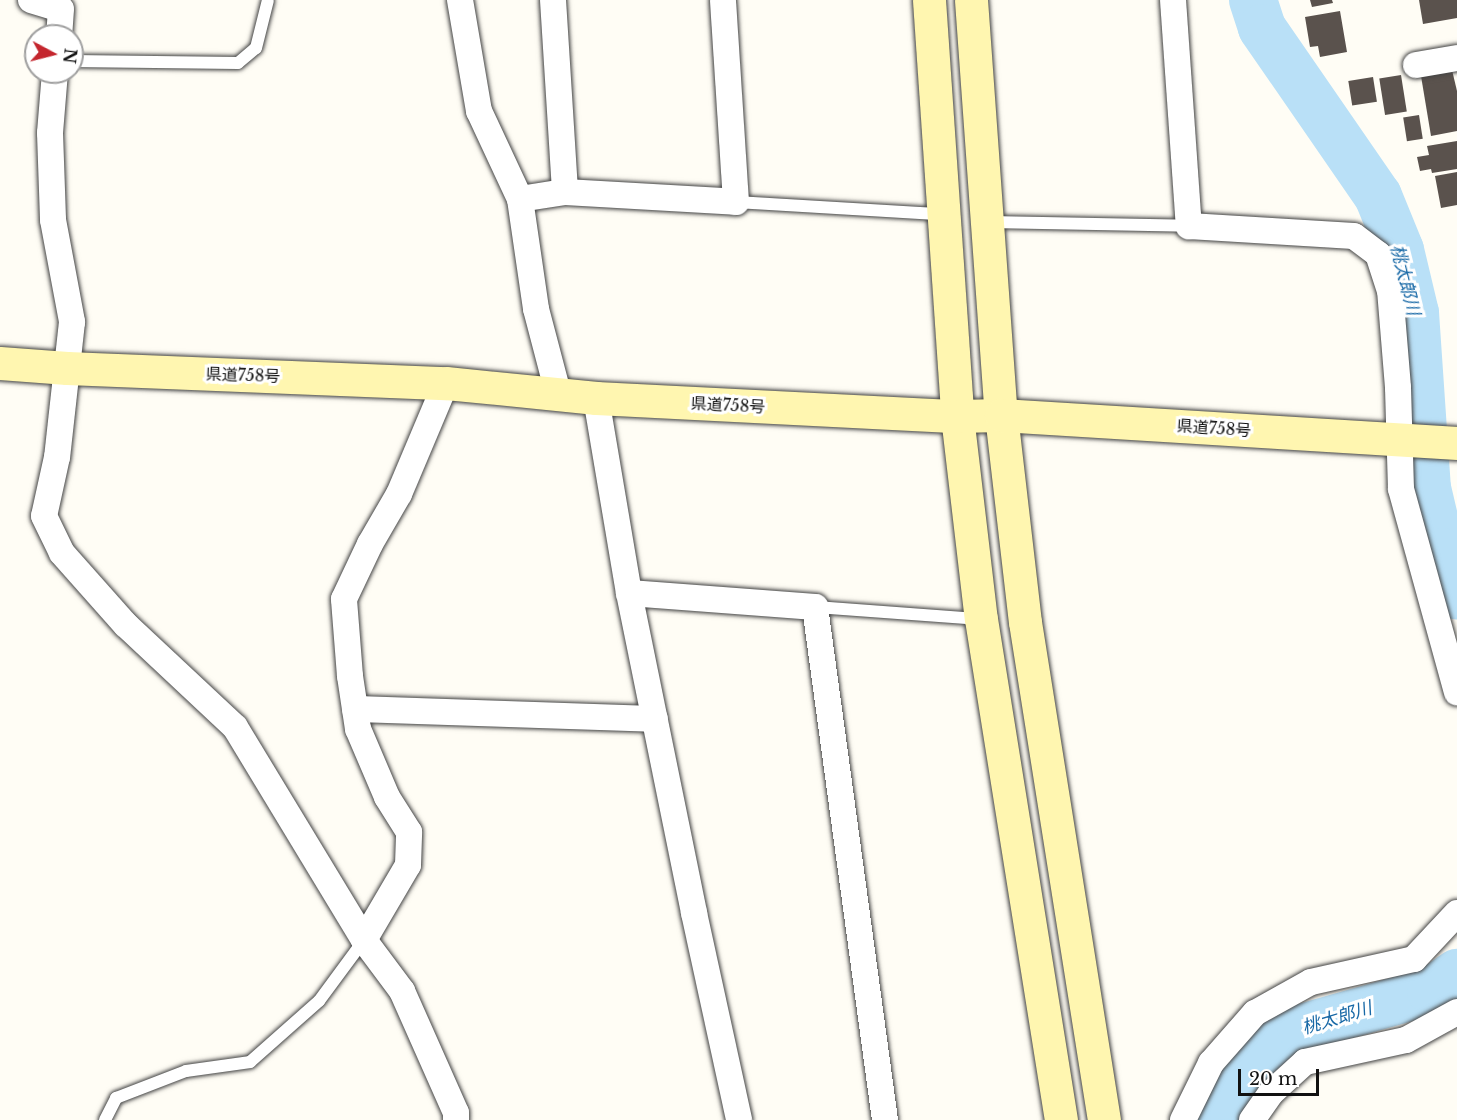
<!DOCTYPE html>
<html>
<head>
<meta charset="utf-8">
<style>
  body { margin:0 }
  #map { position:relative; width:1457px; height:1120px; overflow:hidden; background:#fffdf5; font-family:"Libre Baskerville","Noto Sans JP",serif }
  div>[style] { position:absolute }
  .river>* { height:48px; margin:-24px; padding:0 24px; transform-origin:24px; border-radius:24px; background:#b9e0f7 }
  .building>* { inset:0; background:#5a524d; transform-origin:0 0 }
  .roads { filter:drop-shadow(0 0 2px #444) drop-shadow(0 0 2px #444) }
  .lane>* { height:12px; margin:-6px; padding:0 6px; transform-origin:6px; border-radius:6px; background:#fff }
  .street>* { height:26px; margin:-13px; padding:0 13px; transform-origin:13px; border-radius:13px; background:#fff }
  .secondary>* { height:33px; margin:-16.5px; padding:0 16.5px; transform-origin:16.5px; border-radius:16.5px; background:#fff6b0 }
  span { translate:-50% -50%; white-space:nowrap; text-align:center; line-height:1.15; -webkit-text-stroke:6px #fff; paint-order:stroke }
  .street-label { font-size:16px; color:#111 }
  .water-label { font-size:18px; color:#1768a6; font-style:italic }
  .north { position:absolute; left:24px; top:24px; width:60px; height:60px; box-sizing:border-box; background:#fff; border:2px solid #a0a0a0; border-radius:50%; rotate:97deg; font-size:16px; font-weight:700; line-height:24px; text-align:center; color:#111 }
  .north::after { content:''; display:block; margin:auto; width:21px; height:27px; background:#c4262e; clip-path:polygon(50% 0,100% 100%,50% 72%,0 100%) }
  .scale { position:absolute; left:1238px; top:1069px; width:81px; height:27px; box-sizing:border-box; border:3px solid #111; border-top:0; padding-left:8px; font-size:18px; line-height:21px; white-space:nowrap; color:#111; -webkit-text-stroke:4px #fff; paint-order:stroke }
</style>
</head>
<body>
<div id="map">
  <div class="river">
    <i style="left:1253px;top:0;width:29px;rotate:72deg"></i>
    <i style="left:1262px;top:28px;width:204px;rotate:55.4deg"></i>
    <i style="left:1378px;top:196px;width:58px;rotate:67.8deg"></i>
    <i style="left:1400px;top:250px;width:65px;rotate:76.6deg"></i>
    <i style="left:1415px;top:313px;width:175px;rotate:86.1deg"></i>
    <i style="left:1427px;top:488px;width:66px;rotate:76.8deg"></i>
    <i style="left:1442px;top:552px;width:46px;rotate:70.8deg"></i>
    <i style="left:1218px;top:1120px;width:26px;rotate:-69deg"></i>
    <i style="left:1227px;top:1096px;width:55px;rotate:-53.1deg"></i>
    <i style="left:1260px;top:1052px;width:48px;rotate:-30.3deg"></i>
    <i style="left:1301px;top:1028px;width:135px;rotate:-15.9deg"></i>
    <i style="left:1431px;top:991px;width:32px;rotate:-35deg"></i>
  </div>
  <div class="building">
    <i style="clip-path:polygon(1310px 0,1332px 0,1333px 3px,1312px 7px)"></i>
    <i style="clip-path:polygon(1419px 0,1457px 0,1457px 18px,1423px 24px)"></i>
    <i style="clip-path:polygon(1340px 11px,1347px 52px,1320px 57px,1318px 46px,1310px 47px,1305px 17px)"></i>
    <i style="clip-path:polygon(1452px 70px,1457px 91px,1457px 131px,1431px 136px,1421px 76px)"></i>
    <i style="left:1401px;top:75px;width:37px;height:22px;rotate:81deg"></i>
    <i style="left:1373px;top:77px;width:25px;height:25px;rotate:81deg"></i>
    <i style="left:1419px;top:115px;width:24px;height:16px;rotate:81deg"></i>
    <i style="clip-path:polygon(1457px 141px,1457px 169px,1432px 173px,1431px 169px,1420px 171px,1417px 157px,1429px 155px,1427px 146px)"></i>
    <i style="clip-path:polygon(1457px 172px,1457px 205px,1441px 208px,1435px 176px)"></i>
  </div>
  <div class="roads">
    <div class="lane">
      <i style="left:72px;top:61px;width:166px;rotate:0.7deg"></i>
      <i style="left:238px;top:63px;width:23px;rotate:-40deg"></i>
      <i style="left:256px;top:48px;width:49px;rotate:-76deg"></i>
      <i style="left:736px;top:202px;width:205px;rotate:3.4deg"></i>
      <i style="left:989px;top:222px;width:200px;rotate:1.1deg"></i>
      <i style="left:815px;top:607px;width:163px;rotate:4.2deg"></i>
      <i style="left:105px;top:1120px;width:25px;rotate:-63deg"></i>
      <i style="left:116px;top:1098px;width:75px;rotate:-21.1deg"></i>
      <i style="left:186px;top:1071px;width:65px;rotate:-8deg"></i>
      <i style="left:250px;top:1062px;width:92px;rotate:-41.5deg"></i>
      <i style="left:319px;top:1001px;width:76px;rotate:-53.6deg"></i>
    </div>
    <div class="street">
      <i style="left:31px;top:0;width:31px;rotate:17deg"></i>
      <i style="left:61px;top:9px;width:27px;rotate:94deg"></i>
      <i style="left:460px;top:0;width:113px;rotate:80.3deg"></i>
      <i style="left:479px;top:111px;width:97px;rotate:65deg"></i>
      <i style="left:520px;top:199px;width:111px;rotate:81.7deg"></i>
      <i style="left:536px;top:309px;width:87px;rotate:75.3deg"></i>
      <i style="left:553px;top:0;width:192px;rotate:86.4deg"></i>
      <i style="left:1173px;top:0;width:227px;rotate:86deg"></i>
      <i style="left:1189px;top:226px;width:165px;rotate:3.5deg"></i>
      <i style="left:1354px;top:236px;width:30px;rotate:37deg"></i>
      <i style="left:1378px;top:254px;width:38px;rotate:72deg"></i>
      <i style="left:1390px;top:290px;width:98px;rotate:85.3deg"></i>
      <i style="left:1398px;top:388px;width:101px;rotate:88.3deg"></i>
      <i style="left:1401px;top:489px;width:211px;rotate:74.6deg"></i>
      <i style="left:1416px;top:65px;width:42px;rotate:-9.7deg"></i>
      <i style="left:55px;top:72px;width:61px;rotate:94.7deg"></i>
      <i style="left:50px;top:133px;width:87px;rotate:88deg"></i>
      <i style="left:53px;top:220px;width:104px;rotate:79.4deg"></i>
      <i style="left:72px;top:322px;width:136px;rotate:96.3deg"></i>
      <i style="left:57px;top:457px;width:60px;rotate:102.4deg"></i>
      <i style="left:44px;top:516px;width:41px;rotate:64.1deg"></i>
      <i style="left:62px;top:553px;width:96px;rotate:48.4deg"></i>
      <i style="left:126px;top:625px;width:149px;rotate:43.1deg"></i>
      <i style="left:235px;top:727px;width:249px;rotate:58.8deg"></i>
      <i style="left:364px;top:940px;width:64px;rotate:53.3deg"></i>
      <i style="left:402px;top:991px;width:133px;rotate:66.1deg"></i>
      <i style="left:456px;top:1113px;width:7px;rotate:90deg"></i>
      <i style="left:520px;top:199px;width:46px;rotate:-8.8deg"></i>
      <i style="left:565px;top:192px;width:171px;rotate:3.3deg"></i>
      <i style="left:736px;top:202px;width:202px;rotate:-93.7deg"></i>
      <i style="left:596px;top:398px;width:198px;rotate:80.4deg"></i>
      <i style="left:629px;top:593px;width:327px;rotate:78.5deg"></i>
      <i style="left:694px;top:913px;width:212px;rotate:77.7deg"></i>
      <i style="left:629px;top:593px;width:187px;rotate:4.3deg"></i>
      <i style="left:815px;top:607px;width:518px;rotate:82.23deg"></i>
      <i style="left:355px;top:709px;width:300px;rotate:1.9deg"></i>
      <i style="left:364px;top:940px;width:87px;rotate:-59.6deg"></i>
      <i style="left:408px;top:865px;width:33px;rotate:-88deg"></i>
      <i style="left:409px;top:832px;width:41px;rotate:-122.2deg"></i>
      <i style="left:387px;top:797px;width:74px;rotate:-113.1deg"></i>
      <i style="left:358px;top:729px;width:54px;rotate:-98.6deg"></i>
      <i style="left:350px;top:676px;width:77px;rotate:-94.5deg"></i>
      <i style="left:344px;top:599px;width:61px;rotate:-64.7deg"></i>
      <i style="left:370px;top:544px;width:58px;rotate:-59.9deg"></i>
      <i style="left:399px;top:494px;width:121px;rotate:-67.1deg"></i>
      <i style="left:1183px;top:1120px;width:64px;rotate:-63.8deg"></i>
      <i style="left:1211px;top:1063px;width:67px;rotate:-48.7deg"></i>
      <i style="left:1255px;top:1013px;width:64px;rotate:-29deg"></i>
      <i style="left:1311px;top:982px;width:106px;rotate:-12.6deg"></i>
      <i style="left:1414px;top:959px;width:63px;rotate:-46.9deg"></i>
      <i style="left:1252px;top:1120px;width:33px;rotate:-55deg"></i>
      <i style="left:1271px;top:1093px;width:46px;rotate:-42.4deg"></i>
      <i style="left:1305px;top:1062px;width:103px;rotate:-12.3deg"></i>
      <i style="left:1406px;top:1040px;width:58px;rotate:-28.8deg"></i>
    </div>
    <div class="secondary">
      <i style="left:929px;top:0;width:417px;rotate:86.1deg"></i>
      <i style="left:957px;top:416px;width:204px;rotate:83.3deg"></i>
      <i style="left:981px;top:619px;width:507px;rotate:80.93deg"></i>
      <i style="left:971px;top:0;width:416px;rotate:85.9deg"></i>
      <i style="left:1001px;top:415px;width:208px;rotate:83.4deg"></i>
      <i style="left:1025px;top:622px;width:504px;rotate:80.99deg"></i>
      <i style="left:0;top:363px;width:67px;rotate:4.3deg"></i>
      <i style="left:67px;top:368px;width:379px;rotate:2.3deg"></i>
      <i style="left:446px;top:383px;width:151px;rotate:5.7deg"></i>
      <i style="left:596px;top:398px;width:361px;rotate:2.9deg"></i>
      <i style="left:957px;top:416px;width:44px;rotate:-1.3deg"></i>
      <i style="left:1001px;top:415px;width:457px;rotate:3.5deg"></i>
    </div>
  </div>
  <div class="street-label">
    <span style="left:243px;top:375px;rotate:2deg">県道758号</span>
    <span style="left:728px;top:405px;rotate:3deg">県道758号</span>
    <span style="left:1214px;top:428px;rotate:4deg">県道758号</span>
  </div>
  <div class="water-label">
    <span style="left:1405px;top:280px;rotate:76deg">桃太郎川</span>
    <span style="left:1337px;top:1018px;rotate:-17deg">桃太郎川</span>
  </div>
  <div class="north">N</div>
  <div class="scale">20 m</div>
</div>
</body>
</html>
